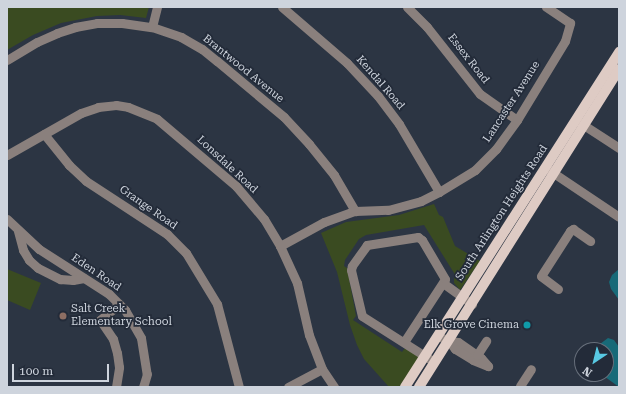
<!DOCTYPE html>
<html>
<head>
<meta charset="utf-8">
<style>
  body { margin:0 }
  #map { position:relative; width:626px; height:394px; overflow:hidden; background:#2c3543; font-family:"Roboto Serif",serif }
  div>[style] { position:absolute }
  .green>* { inset:0; background:#3a4b21 }
  .water>* { inset:0; background:#186a78 }
  .minor>* { height:9px; margin:-4.5px; padding:0 4.5px; transform-origin:4.5px; border-radius:4.5px; background:#8a807d }
  .major>* { height:10px; margin:-5px; padding:0 5px; transform-origin:5px; border-radius:5px; background:#decbc4 }
  .dots>* { width:11px; height:11px; translate:-50% -50%; box-sizing:border-box; border:2px solid #232b39; border-radius:50% }
  span { translate:-50% -50%; white-space:nowrap; text-align:center; line-height:1.15; -webkit-text-stroke:3.5px #232b39; paint-order:stroke }
  .street-label { font-size:11px; color:#ced4dd }
  .poi-label { font-size:11px; color:#ced4dd }
  .left { translate:0 -50%; text-align:left }
  .right { translate:-100% -50%; text-align:right }
  .frame { position:absolute; inset:0; border:8px solid #ced4dd; pointer-events:none }
  .north { position:absolute; left:574px; top:342px; width:40px; height:40px; box-sizing:border-box; background:#232b39; border:1px solid #676f7b; border-radius:50%; rotate:215deg; font-size:11px; font-weight:700; line-height:16px; text-align:center; color:#ced4dd }
  .north::after { content:''; display:block; margin:auto; width:14px; height:18px; background:#58c9e3; clip-path:polygon(50% 0,100% 100%,50% 72%,0 100%) }
  .scale { position:absolute; left:12px; top:364px; width:97px; height:18px; box-sizing:border-box; border:2px solid #ced4dd; border-top:0; padding-left:5px; font-size:12px; line-height:14px; white-space:nowrap; color:#ced4dd; -webkit-text-stroke:3px #232b39; paint-order:stroke }
</style>
</head>
<body>
<div id="map">
  <div class="green">
    <i style="clip-path:polygon(7px 7px,149px 7px,146px 18px,120px 15px,97px 16px,61px 23px,33px 35px,7px 50px)"></i>
    <i style="clip-path:polygon(434px 204px,439px 215px,443px 217px,455px 246px,480px 261px,460px 290px,454px 283px,454px 273px,424px 225px,366px 235px,359px 239px,345px 260px,344px 266px,347px 268px,356px 316px,353px 320px,402px 352px,406px 347px,419px 357px,400px 387px,389px 387px,364px 359px,357px 345px,350px 325px,337px 272px,321px 233px,346px 222px,399px 215px)"></i>
    <i style="clip-path:polygon(7px 269px,41px 283px,30px 310px,7px 300px)"></i>
  </div>
  <div class="water">
    <i style="clip-path:polygon(619px 269px,619px 300px,611px 289px,609px 282px,612px 275px)"></i>
    <i style="clip-path:polygon(608px 338px,614px 340px,619px 347px,619px 387px,601px 374px,606px 374px,606px 350px,592px 350px)"></i>
  </div>
  <div class="minor">
    <i style="left:282px;top:7px;width:86px;rotate:40.7deg"></i>
    <i style="left:347px;top:63px;width:45px;rotate:46.8deg"></i>
    <i style="left:378px;top:96px;width:35px;rotate:53deg"></i>
    <i style="left:399px;top:124px;width:79px;rotate:59.5deg"></i>
    <i style="left:407px;top:7px;width:28px;rotate:45deg"></i>
    <i style="left:427px;top:27px;width:85px;rotate:51.7deg"></i>
    <i style="left:480px;top:94px;width:45px;rotate:35.1deg"></i>
    <i style="left:152px;top:27px;width:21px;rotate:-76deg"></i>
    <i style="left:7px;top:60px;width:35px;rotate:-31deg"></i>
    <i style="left:37px;top:42px;width:22px;rotate:-24deg"></i>
    <i style="left:57px;top:33px;width:19px;rotate:-18deg"></i>
    <i style="left:75px;top:27px;width:22px;rotate:-10deg"></i>
    <i style="left:97px;top:23px;width:25px"></i>
    <i style="left:122px;top:23px;width:30px;rotate:8deg"></i>
    <i style="left:152px;top:27px;width:31px;rotate:19deg"></i>
    <i style="left:181px;top:37px;width:24px;rotate:30deg"></i>
    <i style="left:202px;top:49px;width:19px;rotate:39deg"></i>
    <i style="left:217px;top:61px;width:87px;rotate:39.9deg"></i>
    <i style="left:284px;top:117px;width:37px;rotate:47deg"></i>
    <i style="left:309px;top:144px;width:40px;rotate:51deg"></i>
    <i style="left:334px;top:175px;width:42px;rotate:59.7deg"></i>
    <i style="left:579px;top:122px;width:48px;rotate:33deg"></i>
    <i style="left:44px;top:134px;width:40px;rotate:51deg"></i>
    <i style="left:69px;top:165px;width:23px;rotate:43deg"></i>
    <i style="left:86px;top:181px;width:97px;rotate:33.2deg"></i>
    <i style="left:167px;top:234px;width:27px;rotate:45deg"></i>
    <i style="left:186px;top:253px;width:60px;rotate:58.7deg"></i>
    <i style="left:217px;top:304px;width:86px;rotate:75.2deg"></i>
    <i style="left:7px;top:155px;width:85px;rotate:-29.6deg"></i>
    <i style="left:81px;top:113px;width:18px;rotate:-19deg"></i>
    <i style="left:98px;top:107px;width:18px;rotate:-6deg"></i>
    <i style="left:116px;top:105px;width:12px;rotate:9deg"></i>
    <i style="left:128px;top:107px;width:31px;rotate:22deg"></i>
    <i style="left:157px;top:119px;width:104px;rotate:40.3deg"></i>
    <i style="left:236px;top:186px;width:43px;rotate:49.7deg"></i>
    <i style="left:264px;top:219px;width:31px;rotate:59deg"></i>
    <i style="left:280px;top:246px;width:41px;rotate:65.3deg"></i>
    <i style="left:297px;top:283px;width:53px;rotate:77deg"></i>
    <i style="left:309px;top:335px;width:36px;rotate:69deg"></i>
    <i style="left:322px;top:369px;width:22px;rotate:56deg"></i>
    <i style="left:549px;top:170px;width:84px;rotate:33.9deg"></i>
    <i style="left:7px;top:219px;width:44px;rotate:43.2deg"></i>
    <i style="left:39px;top:249px;width:83px;rotate:32.7deg"></i>
    <i style="left:109px;top:294px;width:23px;rotate:45deg"></i>
    <i style="left:125px;top:310px;width:32px;rotate:60deg"></i>
    <i style="left:141px;top:338px;width:36px;rotate:81deg"></i>
    <i style="left:147px;top:374px;width:14px;rotate:107deg"></i>
    <i style="left:18px;top:231px;width:20px;rotate:75deg"></i>
    <i style="left:23px;top:250px;width:12px;rotate:59deg"></i>
    <i style="left:29px;top:260px;width:12px;rotate:42deg"></i>
    <i style="left:38px;top:268px;width:25px;rotate:27deg"></i>
    <i style="left:60px;top:279px;width:13px;rotate:4deg"></i>
    <i style="left:73px;top:280px;width:11px;rotate:-10deg"></i>
    <i style="left:280px;top:246px;width:50px;rotate:-28.6deg"></i>
    <i style="left:324px;top:222px;width:33px;rotate:-20deg"></i>
    <i style="left:355px;top:211px;width:33px;rotate:-2deg"></i>
    <i style="left:388px;top:210px;width:34px;rotate:-15deg"></i>
    <i style="left:421px;top:201px;width:20px;rotate:-27deg"></i>
    <i style="left:439px;top:192px;width:42px;rotate:-31.4deg"></i>
    <i style="left:475px;top:170px;width:30px;rotate:-45deg"></i>
    <i style="left:496px;top:149px;width:36px;rotate:-54deg"></i>
    <i style="left:517px;top:120px;width:92px;rotate:-58.7deg"></i>
    <i style="left:565px;top:41px;width:19px;rotate:-74deg"></i>
    <i style="left:570px;top:23px;width:29px;rotate:-146deg"></i>
    <i style="left:443px;top:283px;width:36px;rotate:36deg"></i>
    <i style="left:558px;top:289px;width:21px;rotate:-143deg"></i>
    <i style="left:541px;top:276px;width:54px;rotate:-57.2deg"></i>
    <i style="left:570px;top:231px;width:4px;rotate:-34deg"></i>
    <i style="left:573px;top:229px;width:21px;rotate:35deg"></i>
    <i style="left:438px;top:336px;width:12px;rotate:24deg"></i>
    <i style="left:449px;top:341px;width:9px;rotate:6deg"></i>
    <i style="left:458px;top:342px;width:28px;rotate:35deg"></i>
    <i style="left:481px;top:358px;width:11px;rotate:49deg"></i>
    <i style="left:449px;top:341px;width:10px;rotate:53deg"></i>
    <i style="left:455px;top:349px;width:21px;rotate:31deg"></i>
    <i style="left:473px;top:360px;width:16px;rotate:22deg"></i>
    <i style="left:404px;top:342px;width:75px;rotate:-56.9deg"></i>
    <i style="left:445px;top:279px;width:45px;rotate:-120.5deg"></i>
    <i style="left:422px;top:240px;width:5px;rotate:-143deg"></i>
    <i style="left:418px;top:237px;width:52px;rotate:171.1deg"></i>
    <i style="left:367px;top:245px;width:26px;rotate:126deg"></i>
    <i style="left:352px;top:266px;width:4px;rotate:104deg"></i>
    <i style="left:351px;top:270px;width:47px;rotate:76.6deg"></i>
    <i style="left:362px;top:316px;width:82px;rotate:32.5deg"></i>
    <i style="left:477px;top:355px;width:17px;rotate:-57deg"></i>
    <i style="left:520px;top:386px;width:20px;rotate:-57deg"></i>
    <i style="left:116px;top:387px;width:20px;rotate:-81deg"></i>
    <i style="left:119px;top:367px;width:14px;rotate:-98deg"></i>
    <i style="left:117px;top:353px;width:15px;rotate:-106deg"></i>
    <i style="left:113px;top:339px;width:23px;rotate:-124deg"></i>
    <i style="left:100px;top:320px;width:25px;rotate:-40deg"></i>
    <i style="left:288px;top:387px;width:38px;rotate:-28deg"></i>
  </div>
  <div class="major">
    <i style="left:405px;top:387px;width:398px;rotate:-57.4deg"></i>
    <i style="left:419px;top:387px;width:376px;rotate:-57.8deg"></i>
  </div>
  <div class="dots">
    <i style="left:63px;top:316px;background:#8d6e63"></i>
    <i style="left:527px;top:325px;background:#0f9aa8"></i>
  </div>
  <div class="street-label">
    <span style="left:468px;top:59px;rotate:52deg">Essex Road</span>
    <span style="left:243px;top:69px;rotate:39deg">Brantwood Avenue</span>
    <span style="left:380px;top:83px;rotate:49deg">Kendal Road</span>
    <span style="left:512px;top:102px;rotate:-57deg">Lancaster Avenue</span>
    <span style="left:227px;top:165px;rotate:43deg">Lonsdale Road</span>
    <span style="left:148px;top:208px;rotate:35deg">Grange Road</span>
    <span style="left:502px;top:213px;rotate:-57deg">South Arlington Heights Road</span>
    <span style="left:96px;top:273px;rotate:34deg">Eden Road</span>
  </div>
  <div class="poi-label">
    <span class="left" style="left:71px;top:316px">Salt Creek<br>Elementary School</span>
    <span class="right" style="left:519px;top:325px">Elk Grove Cinema</span>
  </div>
  <div class="frame"></div>
  <div class="north">N</div>
  <div class="scale">100 m</div>
</div>
</body>
</html>
